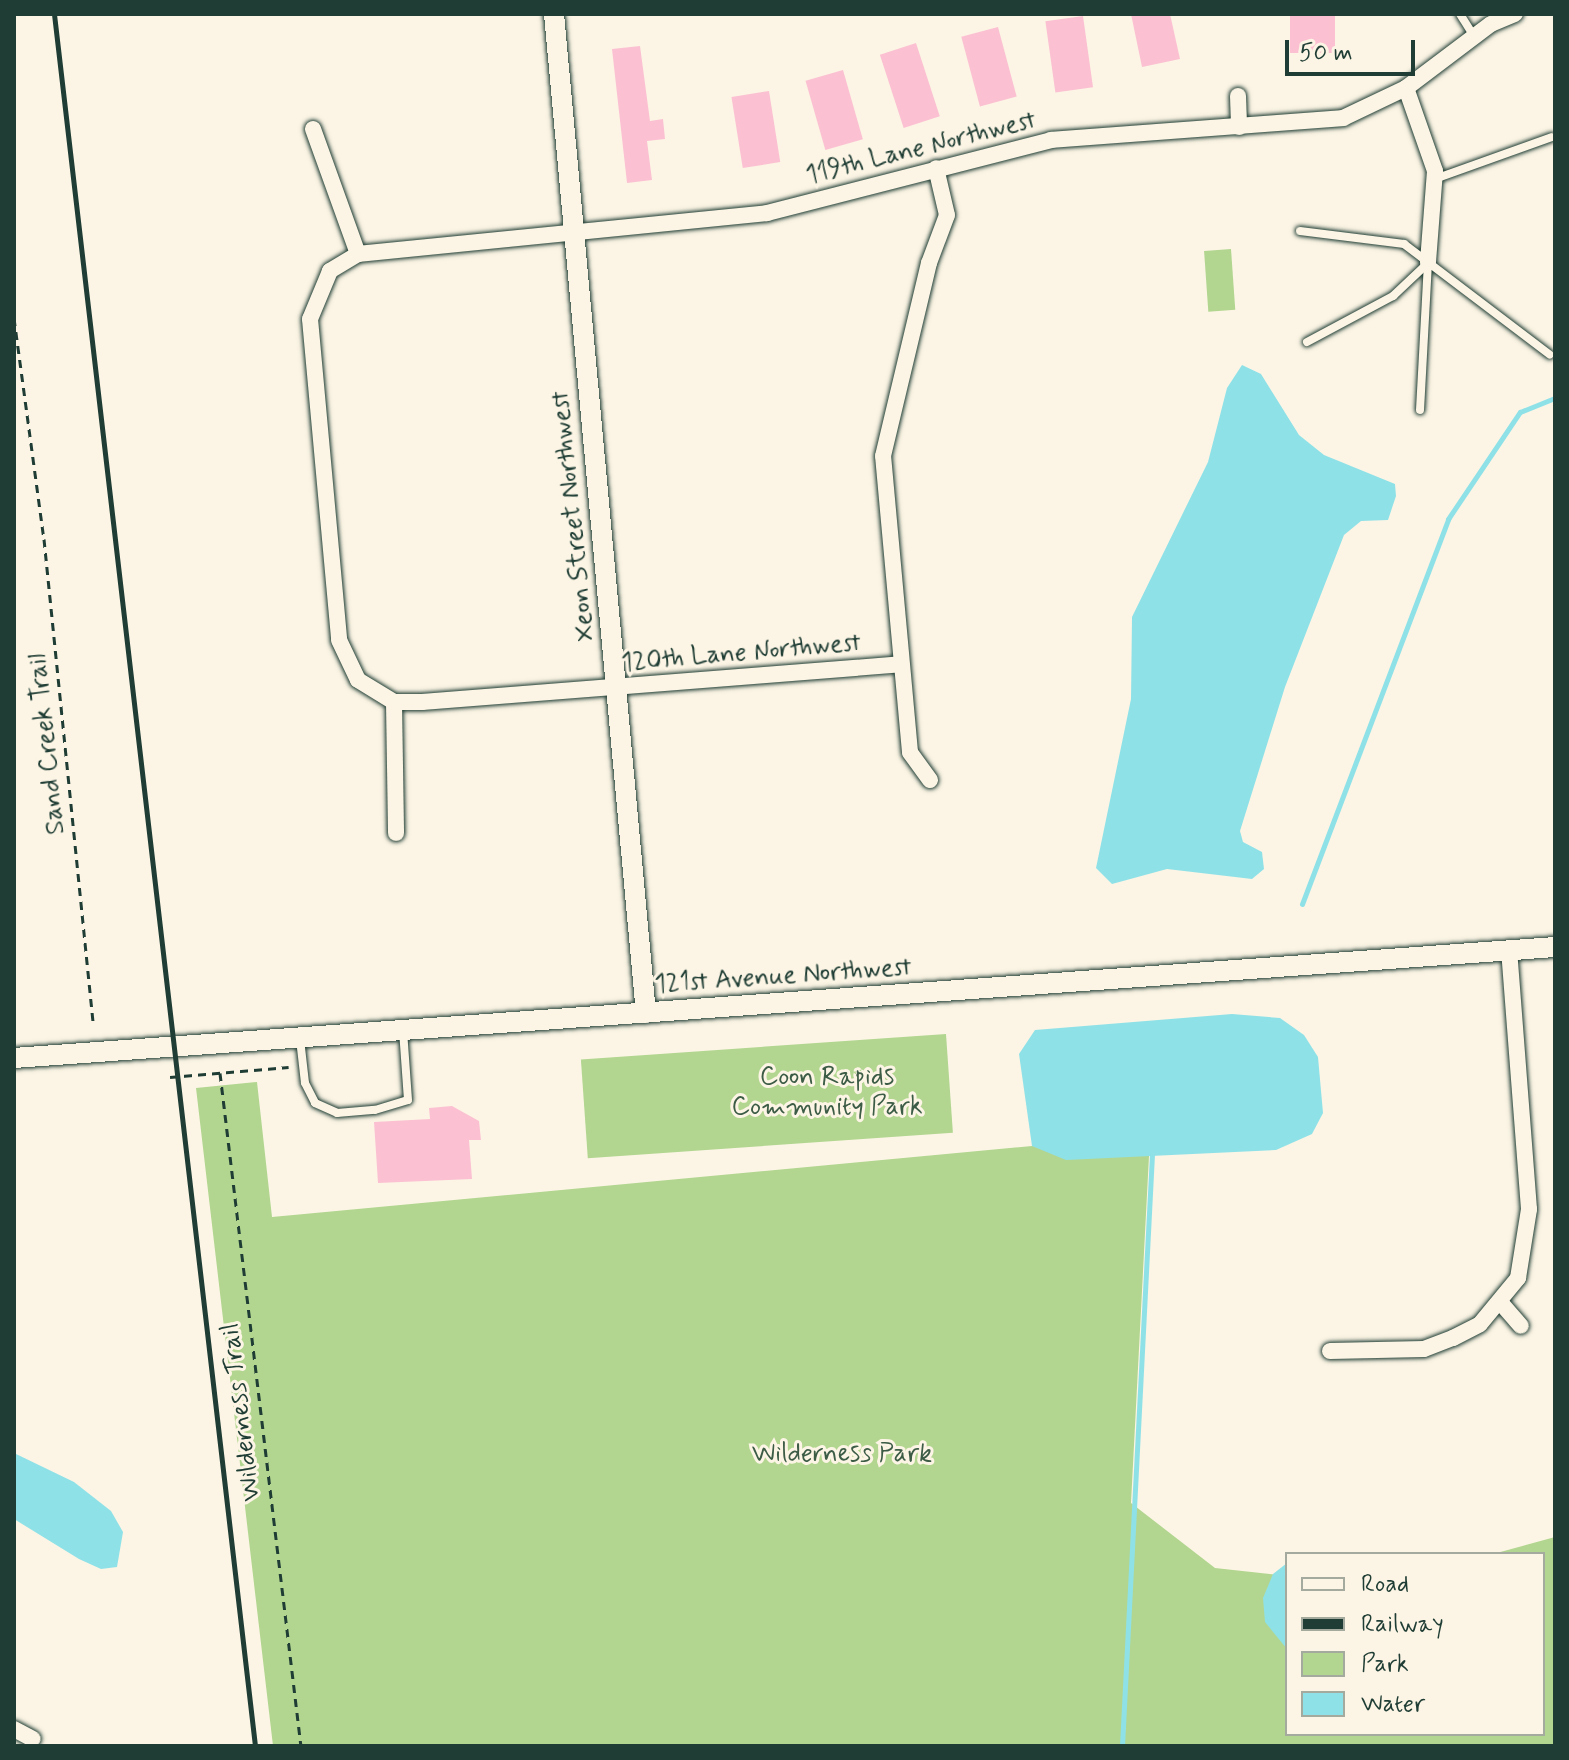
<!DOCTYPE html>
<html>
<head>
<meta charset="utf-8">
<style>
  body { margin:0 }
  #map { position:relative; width:1569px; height:1760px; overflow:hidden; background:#fcf5e5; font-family:Mynerve,sans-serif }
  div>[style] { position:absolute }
  .green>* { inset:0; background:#b2d690; transform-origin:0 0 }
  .water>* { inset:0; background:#8fe1e8 }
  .stream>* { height:5px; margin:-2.5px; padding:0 2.5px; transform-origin:2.5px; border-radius:2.5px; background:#8fe1e8 }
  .building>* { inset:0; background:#fbc1d2; transform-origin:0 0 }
  .path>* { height:3px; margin-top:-1.5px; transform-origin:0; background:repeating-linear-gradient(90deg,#1f3d34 0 8px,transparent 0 14px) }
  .roads { filter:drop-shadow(0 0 2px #1f3d34) drop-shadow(0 0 2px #1f3d34) }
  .service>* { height:8px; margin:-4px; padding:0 4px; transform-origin:4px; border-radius:4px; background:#fcf5e5 }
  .minor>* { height:16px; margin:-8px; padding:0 8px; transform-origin:8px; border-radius:8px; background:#fcf5e5 }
  .tertiary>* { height:20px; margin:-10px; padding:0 10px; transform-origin:10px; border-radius:10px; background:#fcf5e5 }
  .rail>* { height:5px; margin:-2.5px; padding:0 2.5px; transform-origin:2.5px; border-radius:2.5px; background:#1f3d34 }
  span { translate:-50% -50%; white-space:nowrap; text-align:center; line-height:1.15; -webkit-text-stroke:6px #fcf5e5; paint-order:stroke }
  .street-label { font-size:26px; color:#1f3d34 }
  .park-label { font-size:26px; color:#3c5c46 }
  .frame { position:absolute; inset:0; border:16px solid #1f3d34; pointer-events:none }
  .legend { position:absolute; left:1285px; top:1552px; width:260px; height:184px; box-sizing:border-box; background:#fcf5e5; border:2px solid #a4ab9e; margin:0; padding:10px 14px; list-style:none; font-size:24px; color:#1f3d34 }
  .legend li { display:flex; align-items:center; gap:16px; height:40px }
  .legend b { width:40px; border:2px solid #a4ab9e }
  .scale { position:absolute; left:1285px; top:40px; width:130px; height:36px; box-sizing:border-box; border:4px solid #1f3d34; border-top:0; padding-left:10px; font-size:24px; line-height:28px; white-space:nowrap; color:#1f3d34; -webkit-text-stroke:6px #fcf5e5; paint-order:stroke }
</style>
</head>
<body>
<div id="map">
  <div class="green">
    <i style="left:1231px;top:249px;width:61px;height:27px;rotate:86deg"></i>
    <i style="left:946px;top:1034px;width:99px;height:366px;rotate:86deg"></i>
    <i style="clip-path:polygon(257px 1082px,272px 1217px,1032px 1146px,1149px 1156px,1131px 1503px,1215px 1568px,1287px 1576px,1287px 1734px,1543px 1734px,1543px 1554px,1493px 1554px,1555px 1537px,1555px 1746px,273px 1746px,196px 1088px)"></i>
  </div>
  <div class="water">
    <i style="clip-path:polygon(1242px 365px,1261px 374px,1299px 435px,1324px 455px,1395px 484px,1396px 496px,1388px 520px,1361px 521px,1344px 535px,1285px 687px,1240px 831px,1243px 842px,1262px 852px,1264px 869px,1252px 879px,1167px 869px,1112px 884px,1096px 868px,1131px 699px,1132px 617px,1208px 462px,1227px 388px)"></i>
    <i style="clip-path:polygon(1232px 1014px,1280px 1018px,1304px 1035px,1318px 1057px,1323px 1113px,1312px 1134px,1276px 1150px,1066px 1160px,1032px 1146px,1019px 1054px,1035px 1030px)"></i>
    <i style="clip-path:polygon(14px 1453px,74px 1482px,111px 1511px,123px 1532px,117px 1567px,101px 1569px,79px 1559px,14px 1519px)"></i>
    <i style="clip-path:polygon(1287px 1563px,1287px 1649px,1265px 1622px,1263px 1598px,1273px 1574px)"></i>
  </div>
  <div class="stream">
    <i style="left:1302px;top:904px;width:412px;rotate:-69.2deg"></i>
    <i style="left:1448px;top:519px;width:129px;rotate:-56.1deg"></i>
    <i style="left:1520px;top:412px;width:38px;rotate:-22deg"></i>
    <i style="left:1122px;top:1746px;width:594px;rotate:-87.1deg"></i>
  </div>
  <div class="building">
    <i style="clip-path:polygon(1131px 14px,1170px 14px,1180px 59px,1142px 67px)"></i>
    <i style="left:1290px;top:14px;width:45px;height:39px"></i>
    <i style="left:1083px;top:16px;width:72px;height:38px;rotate:82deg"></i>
    <i style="left:998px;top:27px;width:72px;height:38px;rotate:75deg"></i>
    <i style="left:916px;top:43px;width:77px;height:38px;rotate:72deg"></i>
    <i style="clip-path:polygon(640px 46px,650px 121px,663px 119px,665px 139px,647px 141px,652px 180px,627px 183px,612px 49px)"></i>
    <i style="left:843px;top:70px;width:72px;height:39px;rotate:74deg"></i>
    <i style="left:769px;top:91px;width:72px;height:38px;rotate:81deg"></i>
    <i style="clip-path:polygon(452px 1106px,479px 1121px,481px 1140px,469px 1140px,472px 1179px,378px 1183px,374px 1122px,430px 1119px,429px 1108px)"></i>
  </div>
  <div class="path">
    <i style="left:14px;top:318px;width:223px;rotate:82.3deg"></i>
    <i style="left:44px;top:539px;width:486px;rotate:84.2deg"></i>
    <i style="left:220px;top:1073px;width:678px;rotate:83.14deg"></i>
    <i style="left:170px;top:1077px;width:119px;rotate:-4.8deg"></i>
  </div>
  <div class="roads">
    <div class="service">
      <i style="left:1460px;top:14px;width:26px;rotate:58deg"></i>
      <i style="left:1435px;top:179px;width:124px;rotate:-19.7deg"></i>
      <i style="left:1300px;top:231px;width:105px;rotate:7.1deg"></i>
      <i style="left:1404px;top:244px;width:183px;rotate:37.2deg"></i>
      <i style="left:1307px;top:342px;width:98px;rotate:-28.1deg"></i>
      <i style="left:1393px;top:296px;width:47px;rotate:-43.3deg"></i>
      <i style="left:1420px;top:410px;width:147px;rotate:-86.9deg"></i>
      <i style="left:300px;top:1039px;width:44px;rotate:83.5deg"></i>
      <i style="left:305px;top:1083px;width:22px;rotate:63deg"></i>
      <i style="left:315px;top:1103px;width:24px;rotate:24deg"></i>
      <i style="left:337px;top:1113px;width:38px;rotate:-5deg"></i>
      <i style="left:375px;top:1110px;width:34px;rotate:-17deg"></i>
      <i style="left:408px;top:1100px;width:70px;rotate:-94.1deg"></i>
    </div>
    <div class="minor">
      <i style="left:1406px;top:88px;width:88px;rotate:70.7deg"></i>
      <i style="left:1435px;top:171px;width:92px;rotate:94.4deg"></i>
      <i style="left:1238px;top:96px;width:31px;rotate:88deg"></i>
      <i style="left:313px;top:129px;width:133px;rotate:70.2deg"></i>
      <i style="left:358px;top:254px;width:33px;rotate:149deg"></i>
      <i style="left:330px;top:271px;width:52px;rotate:112.6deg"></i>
      <i style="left:310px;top:319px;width:322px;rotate:84.8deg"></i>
      <i style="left:339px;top:640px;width:44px;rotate:64.6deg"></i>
      <i style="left:358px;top:680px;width:42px;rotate:31.4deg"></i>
      <i style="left:394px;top:702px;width:28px"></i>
      <i style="left:422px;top:702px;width:480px;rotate:-4.5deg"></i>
      <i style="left:358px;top:254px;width:411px;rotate:-5.7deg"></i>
      <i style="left:767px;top:213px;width:293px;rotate:-14.4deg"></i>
      <i style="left:1051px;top:140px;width:293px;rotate:-4.3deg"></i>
      <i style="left:1343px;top:118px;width:70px;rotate:-25.5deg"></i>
      <i style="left:1406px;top:88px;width:106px;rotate:-37deg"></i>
      <i style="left:1491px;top:24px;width:26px;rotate:-23deg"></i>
      <i style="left:394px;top:702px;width:131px;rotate:89.1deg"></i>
      <i style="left:930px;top:780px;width:34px;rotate:-126deg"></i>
      <i style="left:910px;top:752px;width:297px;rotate:-95.2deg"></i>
      <i style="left:883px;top:456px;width:198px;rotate:-76.6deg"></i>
      <i style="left:929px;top:263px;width:51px;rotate:-69.4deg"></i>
      <i style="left:947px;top:215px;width:48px;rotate:-103.2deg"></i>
      <i style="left:1501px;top:1303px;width:30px;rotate:49deg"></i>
      <i style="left:1330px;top:1351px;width:94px;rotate:-1.2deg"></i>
      <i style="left:1424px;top:1349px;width:31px;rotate:-21deg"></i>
      <i style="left:1453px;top:1338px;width:30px;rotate:-27deg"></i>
      <i style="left:1480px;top:1324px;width:60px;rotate:-50.4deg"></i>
      <i style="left:1518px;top:1278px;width:70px;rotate:-80.9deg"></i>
      <i style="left:1529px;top:1209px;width:260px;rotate:-94.4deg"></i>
      <i style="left:14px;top:1729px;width:21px;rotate:28deg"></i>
    </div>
    <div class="tertiary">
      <i style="left:554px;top:14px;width:1003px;rotate:84.74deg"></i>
      <i style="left:14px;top:1058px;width:1545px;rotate:-4.12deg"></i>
    </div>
  </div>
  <div class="rail">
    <i style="left:54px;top:14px;width:1744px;rotate:83.38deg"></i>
  </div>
  <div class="street-label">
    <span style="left:921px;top:149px;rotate:-14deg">119th Lane Northwest</span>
    <span style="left:574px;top:516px;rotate:-96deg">Xeon Street Northwest</span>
    <span style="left:741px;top:654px;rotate:-5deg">120th Lane Northwest</span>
    <span style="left:48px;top:744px;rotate:-96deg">Sand Creek Trail</span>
    <span style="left:783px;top:977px;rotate:-4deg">121st Avenue Northwest</span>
    <span style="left:242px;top:1412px;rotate:-97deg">Wilderness Trail</span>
  </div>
  <div class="park-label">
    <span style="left:827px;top:1093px">Coon Rapids<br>Community Park</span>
    <span style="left:842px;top:1455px">Wilderness Park</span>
  </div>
  <div class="frame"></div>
  <ul class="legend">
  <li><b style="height:10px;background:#fcf5e5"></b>Road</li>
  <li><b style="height:10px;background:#1f3d34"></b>Railway</li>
  <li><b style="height:22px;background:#b2d690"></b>Park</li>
  <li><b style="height:22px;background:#8fe1e8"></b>Water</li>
  </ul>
  <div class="scale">50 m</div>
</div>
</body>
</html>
